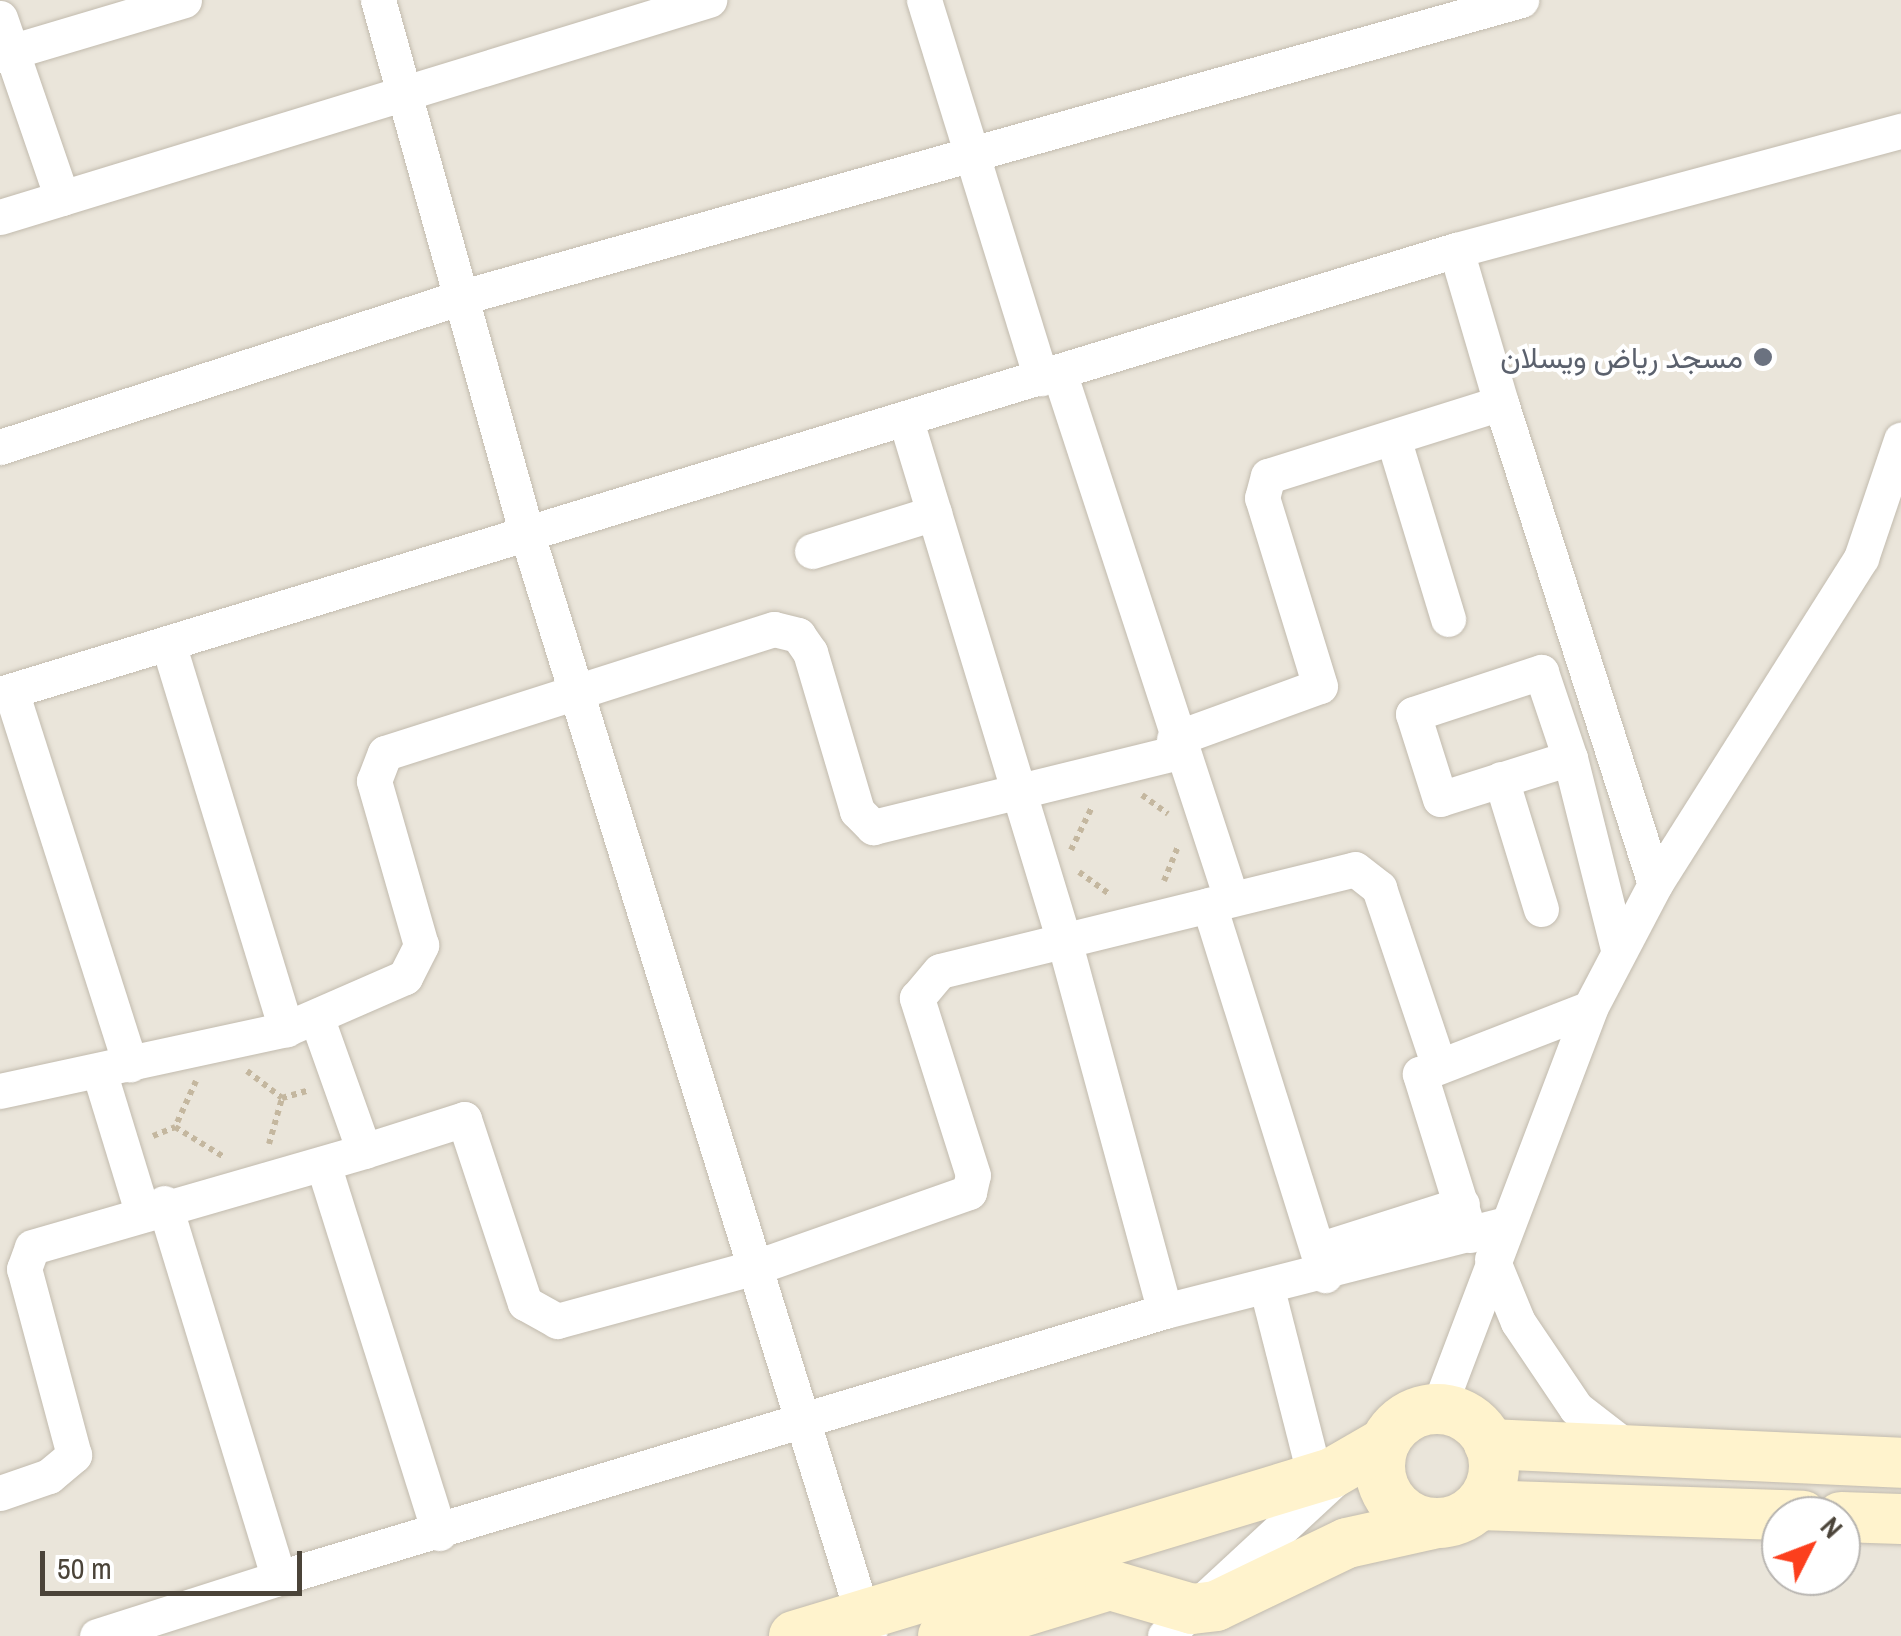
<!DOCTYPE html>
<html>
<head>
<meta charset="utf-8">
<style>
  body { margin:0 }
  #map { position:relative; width:1901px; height:1636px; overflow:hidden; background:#f6f3ec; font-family:"Archivo Narrow",Vazirmatn,sans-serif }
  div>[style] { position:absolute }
  .residential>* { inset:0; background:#eae5da }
  .path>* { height:6px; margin-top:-3px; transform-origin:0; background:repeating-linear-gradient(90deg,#c4b79f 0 5px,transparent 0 10px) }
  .roads { filter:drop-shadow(0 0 2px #c2bbae) drop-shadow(0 0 2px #c2bbae) }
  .street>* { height:35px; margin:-17.5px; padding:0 17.5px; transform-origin:17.5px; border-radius:17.5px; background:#fff }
  .secondary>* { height:50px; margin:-25px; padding:0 25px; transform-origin:25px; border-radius:25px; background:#fff3cd }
  .secondary>.ring { margin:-25px; padding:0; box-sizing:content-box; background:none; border:50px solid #fff3cd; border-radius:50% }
  .dots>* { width:28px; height:28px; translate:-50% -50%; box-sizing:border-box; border:5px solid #fff; border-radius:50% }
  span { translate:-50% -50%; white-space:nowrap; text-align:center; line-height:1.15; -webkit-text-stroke:8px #fff; paint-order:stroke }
  .worship-label { font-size:30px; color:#5b616d }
  .right { translate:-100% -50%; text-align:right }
  .north { position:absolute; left:1761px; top:1496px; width:100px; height:100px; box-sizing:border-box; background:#fff; border:2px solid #b7b4b0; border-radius:50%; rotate:48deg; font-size:28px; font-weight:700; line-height:40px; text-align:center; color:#4b4439 }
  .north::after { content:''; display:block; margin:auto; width:35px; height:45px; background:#fc3f1d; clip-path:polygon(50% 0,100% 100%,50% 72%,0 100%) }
  .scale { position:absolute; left:40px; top:1551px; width:262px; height:45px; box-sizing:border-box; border:5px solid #4b4439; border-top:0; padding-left:12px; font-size:30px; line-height:35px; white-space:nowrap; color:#4b4439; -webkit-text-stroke:8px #fff; paint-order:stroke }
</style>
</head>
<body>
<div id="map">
  <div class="residential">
    <i style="clip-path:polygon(evenodd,0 0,1901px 0,1901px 1636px,0 1636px,0 0,1781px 1516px,1841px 1516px,1841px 1576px,1781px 1576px,1781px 1516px)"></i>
  </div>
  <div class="path">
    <i style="left:1142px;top:795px;width:32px;rotate:36deg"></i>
    <i style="left:1071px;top:850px;width:48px;rotate:-64deg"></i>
    <i style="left:1079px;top:872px;width:37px;rotate:36deg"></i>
    <i style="left:1164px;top:881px;width:38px;rotate:-68deg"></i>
    <i style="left:247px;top:1071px;width:44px;rotate:37.6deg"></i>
    <i style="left:196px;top:1081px;width:51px;rotate:114.5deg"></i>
    <i style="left:175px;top:1127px;width:57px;rotate:31.5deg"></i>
    <i style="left:153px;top:1136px;width:24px;rotate:-22deg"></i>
    <i style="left:269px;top:1144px;width:48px;rotate:-74.2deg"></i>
    <i style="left:282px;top:1098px;width:29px;rotate:-16deg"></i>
  </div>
  <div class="roads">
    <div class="street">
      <i style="left:378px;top:0;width:551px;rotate:74.43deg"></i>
      <i style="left:526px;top:531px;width:1156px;rotate:72.74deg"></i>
      <i style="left:924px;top:0;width:396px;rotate:72.8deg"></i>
      <i style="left:0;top:18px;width:190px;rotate:71deg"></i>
      <i style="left:62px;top:198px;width:677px;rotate:-17.02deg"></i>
      <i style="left:0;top:55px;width:192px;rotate:-16.6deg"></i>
      <i style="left:0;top:217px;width:65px;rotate:-17deg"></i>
      <i style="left:1059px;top:372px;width:553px;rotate:71.89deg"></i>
      <i style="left:1501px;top:403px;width:505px;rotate:72.25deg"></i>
      <i style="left:907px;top:424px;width:543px;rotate:73.1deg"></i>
      <i style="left:1065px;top:944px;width:380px;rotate:74.8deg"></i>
      <i style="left:1394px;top:441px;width:186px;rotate:73.1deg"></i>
      <i style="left:0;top:447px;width:490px;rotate:-18deg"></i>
      <i style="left:466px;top:296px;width:1096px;rotate:-15.67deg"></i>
      <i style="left:812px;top:551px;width:128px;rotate:-17.3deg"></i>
      <i style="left:168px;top:643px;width:404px;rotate:73deg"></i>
      <i style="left:11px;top:691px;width:392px;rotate:72.3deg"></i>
      <i style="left:0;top:694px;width:1522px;rotate:-16.96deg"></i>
      <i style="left:1456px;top:250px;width:461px;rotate:-15deg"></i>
      <i style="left:1174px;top:739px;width:155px;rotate:-20deg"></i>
      <i style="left:1320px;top:686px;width:197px;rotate:-107.1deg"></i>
      <i style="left:1262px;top:498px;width:23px;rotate:-75deg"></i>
      <i style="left:1268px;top:476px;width:244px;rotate:-17.4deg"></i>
      <i style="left:1501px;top:403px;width:159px;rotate:-106.4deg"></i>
      <i style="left:1570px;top:758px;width:136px;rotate:162.5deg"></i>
      <i style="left:1440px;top:799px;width:89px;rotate:-107.6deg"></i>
      <i style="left:1413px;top:714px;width:135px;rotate:-18.2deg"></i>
      <i style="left:1541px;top:672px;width:91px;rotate:71.4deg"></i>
      <i style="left:1570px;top:758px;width:197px;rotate:75.9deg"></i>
      <i style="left:1501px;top:779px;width:136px;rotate:72.9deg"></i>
      <i style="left:1209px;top:905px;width:388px;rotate:72.6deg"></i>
      <i style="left:317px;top:1019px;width:140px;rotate:70.4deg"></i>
      <i style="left:364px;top:1151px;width:105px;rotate:-17.7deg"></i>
      <i style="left:464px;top:1119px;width:194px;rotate:71.7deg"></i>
      <i style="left:525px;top:1303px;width:37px;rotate:29deg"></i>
      <i style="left:557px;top:1321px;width:206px;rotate:-15.2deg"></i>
      <i style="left:756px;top:1267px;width:226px;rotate:-19.4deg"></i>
      <i style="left:969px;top:1192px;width:17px;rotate:-77deg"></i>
      <i style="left:973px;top:1175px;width:186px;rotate:-107.6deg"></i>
      <i style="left:917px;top:998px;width:35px;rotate:-50deg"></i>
      <i style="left:940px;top:971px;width:427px;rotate:-13.8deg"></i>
      <i style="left:1355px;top:869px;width:31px;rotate:38deg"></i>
      <i style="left:1379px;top:888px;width:185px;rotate:71.4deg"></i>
      <i style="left:99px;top:1071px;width:143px;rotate:73deg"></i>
      <i style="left:0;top:1091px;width:293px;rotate:-12.2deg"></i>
      <i style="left:286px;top:1029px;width:130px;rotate:-23.6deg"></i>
      <i style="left:405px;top:977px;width:36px;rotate:-63deg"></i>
      <i style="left:421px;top:945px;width:171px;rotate:-106deg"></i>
      <i style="left:374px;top:781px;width:30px;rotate:-69deg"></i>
      <i style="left:385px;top:753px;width:408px;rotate:-17.7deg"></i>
      <i style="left:774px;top:629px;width:25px;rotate:14deg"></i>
      <i style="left:798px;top:635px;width:21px;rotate:55deg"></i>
      <i style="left:810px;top:652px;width:166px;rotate:73.5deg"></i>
      <i style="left:857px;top:811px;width:23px;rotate:45deg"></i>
      <i style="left:873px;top:827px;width:314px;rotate:-13.8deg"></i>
      <i style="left:323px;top:1164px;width:387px;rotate:72.5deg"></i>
      <i style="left:164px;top:1203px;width:392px;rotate:73deg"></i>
      <i style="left:279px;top:1578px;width:925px;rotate:-16.77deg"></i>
      <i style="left:1165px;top:1311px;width:349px;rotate:-14.3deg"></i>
      <i style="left:1470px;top:1235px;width:169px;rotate:-107.3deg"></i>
      <i style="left:1420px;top:1074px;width:182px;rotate:-21.2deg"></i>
      <i style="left:1318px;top:1250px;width:151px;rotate:-17.7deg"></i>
      <i style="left:1492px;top:1259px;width:68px;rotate:67.6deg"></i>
      <i style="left:1518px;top:1322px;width:104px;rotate:56deg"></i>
      <i style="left:1576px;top:1408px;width:67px;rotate:37.7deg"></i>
      <i style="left:1267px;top:1289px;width:195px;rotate:75.7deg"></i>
      <i style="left:1438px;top:1409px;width:429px;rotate:-69.2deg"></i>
      <i style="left:1590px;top:1008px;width:140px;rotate:-62.3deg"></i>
      <i style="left:1655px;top:884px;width:386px;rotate:-57.7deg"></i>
      <i style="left:1861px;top:558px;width:125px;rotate:-71.3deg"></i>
      <i style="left:0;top:1493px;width:52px;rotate:-19.1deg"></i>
      <i style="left:49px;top:1476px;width:33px;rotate:-40deg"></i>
      <i style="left:74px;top:1455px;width:193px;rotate:-105deg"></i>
      <i style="left:24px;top:1269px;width:23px;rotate:-70deg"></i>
      <i style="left:32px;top:1247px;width:346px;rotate:-16.1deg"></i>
      <i style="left:97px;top:1636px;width:191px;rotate:-17.7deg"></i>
      <i style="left:1165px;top:1636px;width:234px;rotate:-42.8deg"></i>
    </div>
    <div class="secondary">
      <i class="ring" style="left:1380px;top:1409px;width:64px;height:64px"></i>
      <i style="left:1489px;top:1444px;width:412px;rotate:2.6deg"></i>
      <i style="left:1479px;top:1505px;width:324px;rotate:1.9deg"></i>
      <i style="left:1841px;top:1517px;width:60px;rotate:1.9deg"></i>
      <i style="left:794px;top:1636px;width:562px;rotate:-16.86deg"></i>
      <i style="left:1332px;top:1473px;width:60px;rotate:-30deg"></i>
      <i style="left:943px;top:1636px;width:175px;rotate:-17deg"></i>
      <i style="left:1110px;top:1585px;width:85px;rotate:16.3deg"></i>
      <i style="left:1192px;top:1609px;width:24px;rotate:-7deg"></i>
      <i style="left:1216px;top:1606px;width:145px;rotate:-25.7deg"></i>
      <i style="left:1347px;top:1543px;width:92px;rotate:-12.5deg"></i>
    </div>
  </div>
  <div class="dots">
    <i style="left:1763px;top:357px;background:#6b7280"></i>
  </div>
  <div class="worship-label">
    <span class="right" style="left:1743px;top:357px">مسجد رياض ويسلان</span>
  </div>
  <div class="north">N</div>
  <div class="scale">50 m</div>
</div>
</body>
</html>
